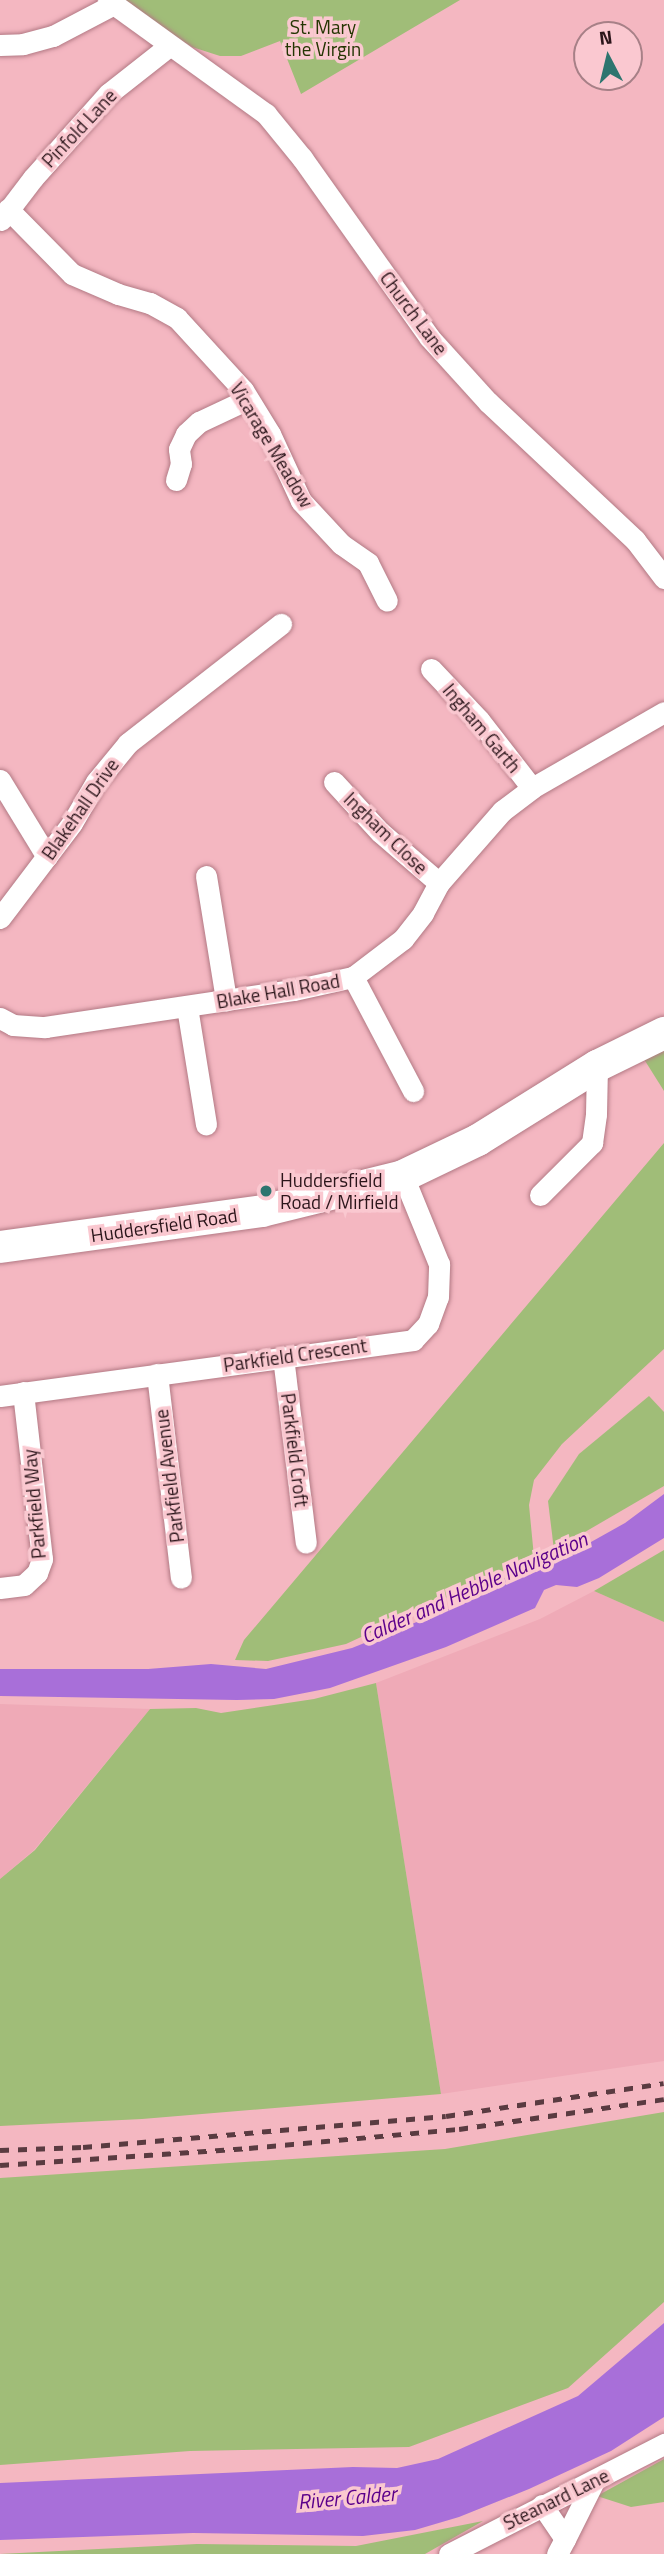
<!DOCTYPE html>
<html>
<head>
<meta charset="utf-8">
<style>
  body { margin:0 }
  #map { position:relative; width:664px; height:2554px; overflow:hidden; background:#f4b7c1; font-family:"Titillium Web",sans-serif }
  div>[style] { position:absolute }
  .built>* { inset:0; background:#efaab7 }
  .green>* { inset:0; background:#a0bd78 }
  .water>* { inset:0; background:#a86fd9 }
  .roads { filter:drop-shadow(0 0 2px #b27984) drop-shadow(0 0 2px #b27984) }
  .minor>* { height:21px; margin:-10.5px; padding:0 10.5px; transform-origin:10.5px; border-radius:10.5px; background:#fff }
  .highway>* { height:32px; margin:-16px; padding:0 16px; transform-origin:16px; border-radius:16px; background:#fff }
  .rail>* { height:4.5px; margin-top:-2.25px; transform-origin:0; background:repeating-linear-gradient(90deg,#5a3b41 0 9px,transparent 0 18px) }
  .dots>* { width:19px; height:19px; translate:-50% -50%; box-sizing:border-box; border:4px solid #fac8d0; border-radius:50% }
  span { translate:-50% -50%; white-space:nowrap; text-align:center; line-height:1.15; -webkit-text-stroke:7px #fac8d0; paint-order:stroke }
  .park-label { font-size:19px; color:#243502 }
  .street-label { font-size:19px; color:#2b151a }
  .poi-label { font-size:19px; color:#2b151a }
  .left { translate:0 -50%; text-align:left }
  .water-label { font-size:21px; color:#5b008b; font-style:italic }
  .north { position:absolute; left:573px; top:21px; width:70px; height:70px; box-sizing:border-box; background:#fac8d0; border:2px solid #a78087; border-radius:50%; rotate:353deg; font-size:19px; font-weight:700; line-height:28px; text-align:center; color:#2b151a }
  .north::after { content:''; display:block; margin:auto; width:24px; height:32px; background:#2d756f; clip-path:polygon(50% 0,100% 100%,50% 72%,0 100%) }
</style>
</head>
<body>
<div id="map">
  <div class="built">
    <i style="clip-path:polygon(594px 1591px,664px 1622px,664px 2061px,441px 2094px,376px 1683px,540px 1619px)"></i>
    <i style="clip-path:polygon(0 1704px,150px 1709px,34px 1850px,0 1879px)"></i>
  </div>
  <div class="green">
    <i style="clip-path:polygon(118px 0,460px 0,301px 94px,280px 41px,241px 56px,220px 56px,192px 47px,136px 11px,131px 3px)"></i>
    <i style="clip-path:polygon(664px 1046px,664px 1091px,642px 1056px)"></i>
    <i style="clip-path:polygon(664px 1143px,664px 1349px,562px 1444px,534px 1480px,529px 1505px,534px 1557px,346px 1644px,268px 1661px,235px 1660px,244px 1640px)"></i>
    <i style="clip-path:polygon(649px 1396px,664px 1412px,664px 1486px,554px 1550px,548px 1501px,579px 1454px)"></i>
    <i style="clip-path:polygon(664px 1550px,664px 1622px,594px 1591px)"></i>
    <i style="clip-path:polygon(376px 1683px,441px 2094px,142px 2119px,0 2126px,0 1879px,35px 1850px,150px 1709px,196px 1708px,221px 1713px,314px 1699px)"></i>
    <i style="clip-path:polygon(664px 2112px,664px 2302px,568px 2388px,409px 2447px,190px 2451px,0 2465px,0 2178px,445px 2149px)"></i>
    <i style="clip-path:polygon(664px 2459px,664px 2502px,631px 2507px,597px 2496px)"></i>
    <i style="clip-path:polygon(483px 2521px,425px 2554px,0 2554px,197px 2544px,356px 2546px)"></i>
  </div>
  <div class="water">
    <i style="clip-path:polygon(664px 1494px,664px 1538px,599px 1578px,577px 1587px,556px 1585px,544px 1590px,535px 1608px,446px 1647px,330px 1688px,274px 1699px,237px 1700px,0 1696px,0 1669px,148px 1669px,211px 1664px,266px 1669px,352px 1648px,459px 1605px,515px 1572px,544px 1568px,552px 1560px,566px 1556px,625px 1523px)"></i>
    <i style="clip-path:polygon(664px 2323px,664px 2417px,611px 2451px,529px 2489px,459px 2517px,415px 2530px,363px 2536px,193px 2533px,0 2540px,0 2483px,353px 2467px,397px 2468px,438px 2459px,578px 2396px)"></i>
  </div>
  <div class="roads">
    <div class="minor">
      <i style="left:108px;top:0;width:195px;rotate:35.8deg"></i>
      <i style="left:266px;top:114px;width:57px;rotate:50.7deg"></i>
      <i style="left:302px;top:158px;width:219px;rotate:54.6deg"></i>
      <i style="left:429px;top:337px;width:88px;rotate:47.8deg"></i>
      <i style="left:488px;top:402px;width:202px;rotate:43.2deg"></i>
      <i style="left:635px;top:540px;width:48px;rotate:52.7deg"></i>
      <i style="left:0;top:45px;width:23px;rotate:-2deg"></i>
      <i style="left:23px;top:44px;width:31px;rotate:-15deg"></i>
      <i style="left:53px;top:36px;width:69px;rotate:-27.7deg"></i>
      <i style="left:8px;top:209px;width:91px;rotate:45.4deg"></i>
      <i style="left:72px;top:274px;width:50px;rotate:23.5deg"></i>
      <i style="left:118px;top:294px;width:33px;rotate:16deg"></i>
      <i style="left:150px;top:303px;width:31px;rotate:29deg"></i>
      <i style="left:177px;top:318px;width:98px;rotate:47.5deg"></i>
      <i style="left:243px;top:390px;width:52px;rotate:58.5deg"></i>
      <i style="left:270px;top:434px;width:74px;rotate:65.2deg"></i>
      <i style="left:301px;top:501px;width:59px;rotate:47.1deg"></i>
      <i style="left:341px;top:544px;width:33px;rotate:35deg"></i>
      <i style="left:368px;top:563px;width:42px;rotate:63.4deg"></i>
      <i style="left:1px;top:220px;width:53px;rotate:-52.7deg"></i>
      <i style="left:33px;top:178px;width:113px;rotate:-48.2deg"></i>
      <i style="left:108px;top:94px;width:78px;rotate:-38.2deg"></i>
      <i style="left:176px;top:480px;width:17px;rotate:-73deg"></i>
      <i style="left:181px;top:464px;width:15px;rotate:-98deg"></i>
      <i style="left:179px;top:449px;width:17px;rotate:-65deg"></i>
      <i style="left:186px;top:434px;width:18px;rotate:-43deg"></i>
      <i style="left:199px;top:422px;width:54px;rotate:-25.1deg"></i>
      <i style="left:431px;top:669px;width:70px;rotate:46.7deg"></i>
      <i style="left:479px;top:720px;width:86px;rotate:52.1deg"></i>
      <i style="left:0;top:780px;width:90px;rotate:58.6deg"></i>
      <i style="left:334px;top:782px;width:68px;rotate:47.4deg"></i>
      <i style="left:380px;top:832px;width:78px;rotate:40.8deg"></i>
      <i style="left:206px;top:876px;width:126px;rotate:80.8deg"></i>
      <i style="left:0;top:918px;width:119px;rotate:-52.8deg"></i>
      <i style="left:72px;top:823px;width:48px;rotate:-59.7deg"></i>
      <i style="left:96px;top:782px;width:50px;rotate:-50.6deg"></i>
      <i style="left:128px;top:743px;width:194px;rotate:-37.9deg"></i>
      <i style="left:353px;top:977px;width:129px;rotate:62.2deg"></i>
      <i style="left:187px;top:1007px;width:119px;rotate:80.8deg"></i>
      <i style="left:0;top:1018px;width:15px;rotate:28deg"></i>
      <i style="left:13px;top:1025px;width:32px;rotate:4deg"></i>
      <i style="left:45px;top:1027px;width:252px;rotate:-8.5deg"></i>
      <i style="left:294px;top:990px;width:60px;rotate:-12.4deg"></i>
      <i style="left:353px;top:977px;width:63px;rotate:-37.2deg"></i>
      <i style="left:403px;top:939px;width:33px;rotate:-52deg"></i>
      <i style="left:423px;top:913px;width:34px;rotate:-62deg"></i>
      <i style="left:439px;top:883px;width:96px;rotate:-48.8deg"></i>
      <i style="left:502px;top:811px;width:38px;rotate:-37deg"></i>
      <i style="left:532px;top:788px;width:152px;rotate:-29.9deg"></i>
      <i style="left:540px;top:1195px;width:74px;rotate:-45deg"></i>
      <i style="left:592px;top:1143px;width:29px;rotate:-82deg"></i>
      <i style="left:596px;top:1114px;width:48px;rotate:-88.8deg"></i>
      <i style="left:283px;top:1357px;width:187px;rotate:83deg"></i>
      <i style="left:157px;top:1374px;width:205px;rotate:83.3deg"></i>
      <i style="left:0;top:1396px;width:417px;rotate:-7.7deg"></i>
      <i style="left:413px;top:1340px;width:22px;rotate:-47deg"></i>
      <i style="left:428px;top:1324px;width:29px;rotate:-70deg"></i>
      <i style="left:438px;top:1297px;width:33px;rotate:-88deg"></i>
      <i style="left:439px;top:1264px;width:95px;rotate:-112.2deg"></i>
      <i style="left:0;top:1588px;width:24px;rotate:-7deg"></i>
      <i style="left:24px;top:1585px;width:18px;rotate:-43deg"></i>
      <i style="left:37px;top:1573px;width:15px;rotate:-70deg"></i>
      <i style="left:42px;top:1559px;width:168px;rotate:-96.5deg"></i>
      <i style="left:542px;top:2505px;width:41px;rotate:55.9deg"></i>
      <i style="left:565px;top:2539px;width:17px;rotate:118deg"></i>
      <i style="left:565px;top:2539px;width:65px;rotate:-63.4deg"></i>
      <i style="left:449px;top:2554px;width:242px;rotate:-27.1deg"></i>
    </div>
    <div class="highway">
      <i style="left:0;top:1247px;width:264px;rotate:-7.8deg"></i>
      <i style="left:262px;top:1211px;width:145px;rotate:-13.9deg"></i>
      <i style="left:403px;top:1176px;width:83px;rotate:-25.6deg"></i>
      <i style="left:478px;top:1140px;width:140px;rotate:-31.9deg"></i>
      <i style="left:597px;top:1066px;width:75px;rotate:-26.2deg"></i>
    </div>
  </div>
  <div class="rail">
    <i style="left:0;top:2150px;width:83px;rotate:-2.1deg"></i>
    <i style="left:83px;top:2147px;width:364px;rotate:-4.9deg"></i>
    <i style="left:446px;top:2116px;width:220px;rotate:-8.6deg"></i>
    <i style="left:0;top:2165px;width:250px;rotate:-3.9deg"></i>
    <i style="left:249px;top:2148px;width:211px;rotate:-5.2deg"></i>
    <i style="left:459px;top:2129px;width:207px;rotate:-8.3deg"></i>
  </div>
  <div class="dots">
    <i style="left:266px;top:1191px;background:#2d756f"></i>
  </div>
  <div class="park-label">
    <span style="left:323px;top:38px">St. Mary<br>the Virgin</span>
  </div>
  <div class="street-label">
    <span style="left:79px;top:128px;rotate:-47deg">Pinfold Lane</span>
    <span style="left:414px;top:313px;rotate:53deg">Church Lane</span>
    <span style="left:272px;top:445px;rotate:59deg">Vicarage Meadow</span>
    <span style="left:482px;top:728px;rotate:50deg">Ingham Garth</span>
    <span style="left:80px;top:809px;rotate:-55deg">Blakehall Drive</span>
    <span style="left:386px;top:833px;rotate:44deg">Ingham Close</span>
    <span style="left:278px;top:991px;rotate:-10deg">Blake Hall Road</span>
    <span style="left:164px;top:1225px;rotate:-8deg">Huddersfield Road</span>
    <span style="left:295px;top:1355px;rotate:-8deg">Parkfield Crescent</span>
    <span style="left:295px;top:1450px;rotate:83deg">Parkfield Croft</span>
    <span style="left:169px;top:1476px;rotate:-97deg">Parkfield Avenue</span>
    <span style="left:34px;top:1504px;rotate:-95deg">Parkfield Way</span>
    <span style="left:556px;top:2499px;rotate:-26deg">Steanard Lane</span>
  </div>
  <div class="poi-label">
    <span class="left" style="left:280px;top:1191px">Huddersfield<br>Road / Mirfield</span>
  </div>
  <div class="water-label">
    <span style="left:474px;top:1587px;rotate:-24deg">Calder and Hebble Navigation</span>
    <span style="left:347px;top:2497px;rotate:-5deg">River Calder</span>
  </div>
  <div class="north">N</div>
</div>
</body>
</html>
